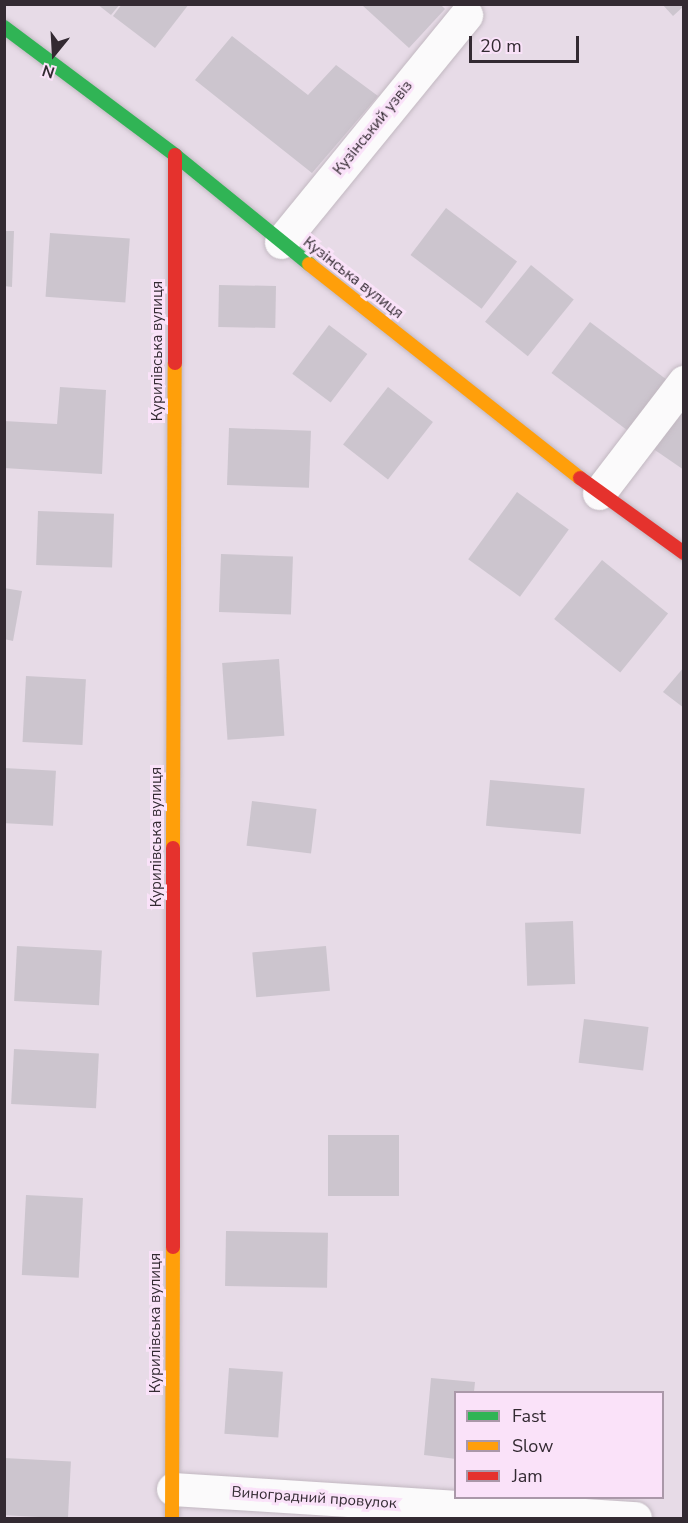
<!DOCTYPE html>
<html>
<head>
<meta charset="utf-8">
<style>
  body { margin:0 }
  #map { position:relative; width:688px; height:1523px; overflow:hidden; background:#e7dbe7; font-family:"Nunito Sans",sans-serif }
  div>[style] { position:absolute }
  .building>* { inset:0; background:#ccc5ce; transform-origin:0 0 }
  .roads { filter:drop-shadow(0 0 2px #c2b8c1) drop-shadow(0 0 2px #c2b8c1) }
  .street>* { height:33px; margin:-16.5px; padding:0 16.5px; transform-origin:16.5px; border-radius:16.5px; background:#fbfafb }
  .fast>* { height:14px; margin:-7px; padding:0 7px; transform-origin:7px; border-radius:7px; background:#30b455 }
  .slow>* { height:14px; margin:-7px; padding:0 7px; transform-origin:7px; border-radius:7px; background:#ff9f0a }
  .jam>* { height:14px; margin:-7px; padding:0 7px; transform-origin:7px; border-radius:7px; background:#e5322d }
  span { translate:-50% -50%; white-space:nowrap; text-align:center; line-height:1.15; -webkit-text-stroke:6px #fae2f9; paint-order:stroke }
  .street-label { font-size:15px; color:#332a32 }
  .frame { position:absolute; inset:0; border:6px solid #332a32; pointer-events:none }
  .legend { position:absolute; left:454px; top:1391px; width:210px; height:108px; box-sizing:border-box; background:#fae2f9; border:2px solid #aa98a9; margin:0; padding:8px 10px; list-style:none; font-size:18px; color:#332a32 }
  .legend li { display:flex; align-items:center; gap:12px; height:30px }
  .legend b { width:30px; border:2px solid #aa98a9 }
  .north { position:absolute; left:24px; top:24px; width:60px; height:60px; -webkit-text-stroke:4px #fae2f9; paint-order:stroke; rotate:198deg; font-size:16px; font-weight:700; line-height:24px; text-align:center; color:#332a32 }
  .north::after { content:''; display:block; margin:auto; width:21px; height:27px; background:#332a32; clip-path:polygon(50% 0,100% 100%,50% 72%,0 100%) }
  .scale { position:absolute; left:469px; top:36px; width:110px; height:27px; box-sizing:border-box; border:3px solid #332a32; border-top:0; padding-left:8px; font-size:18px; line-height:21px; white-space:nowrap; color:#332a32; -webkit-text-stroke:4px #fae2f9; paint-order:stroke }
</style>
</head>
<body>
<div id="map">
  <div class="building">
    <i style="clip-path:polygon(97px 4px,120px 4px,111px 15px)"></i>
    <i style="clip-path:polygon(122px 4px,189px 4px,155px 48px,113px 16px)"></i>
    <i style="clip-path:polygon(662px 4px,684px 4px,684px 6px,673px 16px)"></i>
    <i style="clip-path:polygon(362px 5px,441px 5px,445px 9px,409px 48px)"></i>
    <i style="clip-path:polygon(232px 36px,308px 95px,336px 65px,378px 96px,312px 173px,195px 80px)"></i>
    <i style="left:446px;top:208px;width:89px;height:59px;rotate:37deg"></i>
    <i style="clip-path:polygon(4px 231px,14px 231px,12px 287px,4px 286px)"></i>
    <i style="left:50px;top:233px;width:80px;height:64px;rotate:4deg"></i>
    <i style="left:531px;top:265px;width:55px;height:73px;rotate:39deg"></i>
    <i style="left:219px;top:285px;width:57px;height:42px;rotate:1deg"></i>
    <i style="left:590px;top:322px;width:99px;height:64px;rotate:37deg"></i>
    <i style="left:329px;top:325px;width:48px;height:61px;rotate:37deg"></i>
    <i style="clip-path:polygon(60px 387px,106px 390px,102px 474px,4px 468px,4px 421px,57px 424px)"></i>
    <i style="left:388px;top:387px;width:57px;height:73px;rotate:38deg"></i>
    <i style="clip-path:polygon(684px 403px,684px 470px,652px 448px)"></i>
    <i style="left:229px;top:428px;width:82px;height:57px;rotate:2deg"></i>
    <i style="left:517px;top:492px;width:64px;height:83px;rotate:36deg"></i>
    <i style="left:38px;top:511px;width:76px;height:54px;rotate:2deg"></i>
    <i style="left:221px;top:554px;width:72px;height:58px;rotate:2deg"></i>
    <i style="left:602px;top:560px;width:85px;height:76px;rotate:39deg"></i>
    <i style="clip-path:polygon(4px 588px,22px 591px,13px 641px,4px 639px)"></i>
    <i style="left:279px;top:659px;width:77px;height:57px;rotate:86deg"></i>
    <i style="clip-path:polygon(684px 667px,684px 708px,663px 692px)"></i>
    <i style="left:26px;top:676px;width:60px;height:66px;rotate:3deg"></i>
    <i style="left:4px;top:768px;width:52px;height:55px;rotate:3deg"></i>
    <i style="left:490px;top:780px;width:95px;height:46px;rotate:5deg"></i>
    <i style="left:252px;top:801px;width:65px;height:45px;rotate:7deg"></i>
    <i style="left:573px;top:921px;width:63px;height:48px;rotate:88deg"></i>
    <i style="left:17px;top:946px;width:85px;height:55px;rotate:3deg"></i>
    <i style="left:326px;top:946px;width:45px;height:74px;rotate:85deg"></i>
    <i style="left:584px;top:1019px;width:65px;height:44px;rotate:7deg"></i>
    <i style="left:14px;top:1049px;width:85px;height:55px;rotate:3deg"></i>
    <i style="left:399px;top:1135px;width:61px;height:71px;rotate:90deg"></i>
    <i style="left:26px;top:1195px;width:57px;height:80px;rotate:3deg"></i>
    <i style="left:226px;top:1231px;width:102px;height:55px;rotate:1deg"></i>
    <i style="left:229px;top:1368px;width:54px;height:66px;rotate:4deg"></i>
    <i style="clip-path:polygon(431px 1378px,475px 1382px,474px 1392px,456px 1392px,456px 1459px,424px 1455px)"></i>
    <i style="left:4px;top:1458px;width:67px;height:57px;rotate:3deg"></i>
  </div>
  <div class="roads">
    <div class="street">
      <i style="left:281px;top:242px;width:293px;rotate:-50.8deg"></i>
      <i style="left:599px;top:493px;width:140px;rotate:-52.6deg"></i>
      <i style="left:173px;top:1489px;width:463px;rotate:3.6deg"></i>
    </div>
    <div class="fast">
      <i style="left:4px;top:27px;width:214px;rotate:36.8deg"></i>
      <i style="left:175px;top:155px;width:173px;rotate:39.1deg"></i>
    </div>
    <div class="slow">
      <i style="left:309px;top:264px;width:345px;rotate:38.3deg"></i>
      <i style="left:173px;top:848px;width:485px;rotate:-89.8deg"></i>
      <i style="left:172px;top:1518px;width:271px;rotate:-89.8deg"></i>
    </div>
    <div class="jam">
      <i style="left:175px;top:363px;width:208px;rotate:-90deg"></i>
      <i style="left:580px;top:478px;width:128px;rotate:35.8deg"></i>
      <i style="left:173px;top:1247px;width:399px;rotate:-90deg"></i>
    </div>
  </div>
  <div class="street-label">
    <span style="left:373px;top:128px;rotate:-51deg">Кузінський узвіз</span>
    <span style="left:353px;top:278px;rotate:38deg">Кузінська вулиця</span>
    <span style="left:158px;top:351px;rotate:-90deg">Курилівська вулиця</span>
    <span style="left:157px;top:837px;rotate:-90deg">Курилівська вулиця</span>
    <span style="left:156px;top:1323px;rotate:-90deg">Курилівська вулиця</span>
    <span style="left:314px;top:1498px;rotate:4deg">Виноградний провулок</span>
  </div>
  <div class="frame"></div>
  <ul class="legend">
  <li><b style="height:8px;background:#30b455"></b>Fast</li>
  <li><b style="height:8px;background:#ff9f0a"></b>Slow</li>
  <li><b style="height:8px;background:#e5322d"></b>Jam</li>
  </ul>
  <div class="north">N</div>
  <div class="scale">20 m</div>
</div>
</body>
</html>
